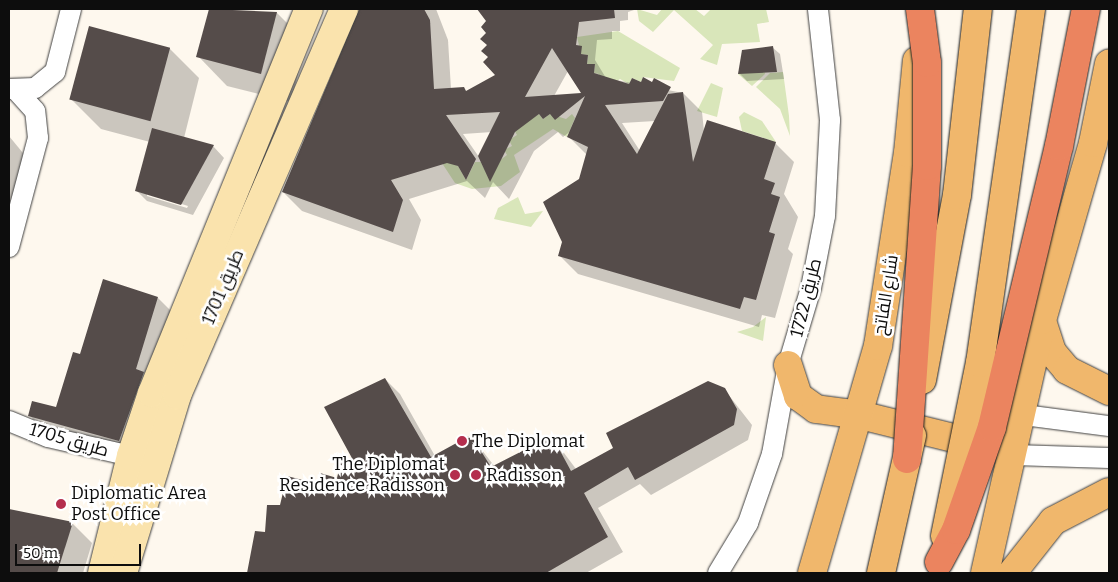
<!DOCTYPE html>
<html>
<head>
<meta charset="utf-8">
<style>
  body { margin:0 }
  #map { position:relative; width:1118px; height:582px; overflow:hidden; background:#fef8ee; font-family:Bitter,Cairo,serif }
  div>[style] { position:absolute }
  .green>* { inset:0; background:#d9e6ba }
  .shadow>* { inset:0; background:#0003 }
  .building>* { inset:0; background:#554c4a; transform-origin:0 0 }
  .roads { filter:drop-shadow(0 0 1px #404040) drop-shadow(0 0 1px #404040) }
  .street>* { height:20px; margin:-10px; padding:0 10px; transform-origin:10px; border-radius:10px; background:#fff }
  .secondary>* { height:28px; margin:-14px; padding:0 14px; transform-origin:14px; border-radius:14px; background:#fae3ad }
  .primary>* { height:28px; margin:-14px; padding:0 14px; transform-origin:14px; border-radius:14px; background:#f0b76c }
  .bridges { filter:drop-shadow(0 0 1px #1e1e1e) drop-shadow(0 0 1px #1e1e1e) }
  .primary-bridge>* { height:28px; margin:-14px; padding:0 14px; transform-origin:14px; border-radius:14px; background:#f0b76c }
  .highway-bridge>* { height:28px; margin:-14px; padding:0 14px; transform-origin:14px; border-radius:14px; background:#eb845f }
  .dots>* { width:14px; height:14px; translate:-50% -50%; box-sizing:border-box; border:2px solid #fff; border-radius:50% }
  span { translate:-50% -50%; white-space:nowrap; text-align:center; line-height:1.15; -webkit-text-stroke:5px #fff; paint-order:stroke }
  .street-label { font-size:18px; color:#0d0d0d }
  .poi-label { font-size:18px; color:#0d0d0d }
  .left { translate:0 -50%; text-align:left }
  .right { translate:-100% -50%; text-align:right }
  .frame { position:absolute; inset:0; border:10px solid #0d0d0d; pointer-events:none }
  .scale { position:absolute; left:15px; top:544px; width:126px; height:22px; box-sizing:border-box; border:2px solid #0d0d0d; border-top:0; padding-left:6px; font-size:15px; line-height:18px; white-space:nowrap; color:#0d0d0d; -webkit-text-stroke:4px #fff; paint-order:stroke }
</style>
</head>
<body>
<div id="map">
  <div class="green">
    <i style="clip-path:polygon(637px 9px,657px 15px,662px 9px,695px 9px,704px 16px,711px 9px,766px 9px,769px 22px,757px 24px,760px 42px,722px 44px,717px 65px,700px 59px,713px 45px,674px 10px,653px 32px,639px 21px)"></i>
    <i style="clip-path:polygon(618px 31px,680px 68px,674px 81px,643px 77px,641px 82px,632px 78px,629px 84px,620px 79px,595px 94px,599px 74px,594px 73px,595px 64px,587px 64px,588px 55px,581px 54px,577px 37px)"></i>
    <i style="clip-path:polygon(763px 61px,765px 74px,752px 86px,738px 74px)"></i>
    <i style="clip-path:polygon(783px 72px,789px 116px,790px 136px,780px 109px,756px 87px,770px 73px)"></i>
    <i style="clip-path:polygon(711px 83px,723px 88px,717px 117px,697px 111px)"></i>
    <i style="clip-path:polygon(744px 112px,762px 121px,776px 142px,742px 131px,739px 117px)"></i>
    <i style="clip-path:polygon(539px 114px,543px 119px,550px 114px,566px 119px,572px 114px,575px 118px,567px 137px,553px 129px,514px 155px,520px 172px,501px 186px,472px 189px,455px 183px,436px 154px,458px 166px,466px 180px,475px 162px,481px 162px,490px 181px,499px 161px,507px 155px,504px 150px,512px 146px,509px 140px,517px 135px,514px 130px)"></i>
    <i style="clip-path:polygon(518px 197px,525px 214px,543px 211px,531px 227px,494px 219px,498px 208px)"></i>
    <i style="clip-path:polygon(766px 317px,763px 341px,737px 332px,753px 327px)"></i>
  </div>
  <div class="shadow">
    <i style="clip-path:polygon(210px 9px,277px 13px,306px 42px,291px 102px,227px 86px,198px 56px)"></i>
    <i style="clip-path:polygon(evenodd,359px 9px,436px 9px,448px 40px,451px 89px,468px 92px,497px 75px,489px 57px,488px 21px,482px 13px,487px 9px,637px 9px,628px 12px,628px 20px,620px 21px,620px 31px,612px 31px,612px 39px,597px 40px,595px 60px,606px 78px,683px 93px,702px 112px,704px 131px,775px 143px,794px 162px,784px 194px,798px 217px,788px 249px,793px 254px,775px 318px,762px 315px,759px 327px,578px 274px,559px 255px,587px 155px,569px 137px,572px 130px,563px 137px,558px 132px,534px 151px,509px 199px,493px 182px,485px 198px,467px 181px,409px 199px,421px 220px,412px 250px,302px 211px,283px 192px,359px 9px,568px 71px,583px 94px,554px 96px,568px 71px,359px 9px,655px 121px,640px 151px,622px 123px,655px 121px,359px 9px,492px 132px,479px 157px,463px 134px,492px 132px)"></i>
    <i style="clip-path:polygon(772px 47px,780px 54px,784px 79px,747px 81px,739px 73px)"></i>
    <i style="clip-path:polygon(evenodd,170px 49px,199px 78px,184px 138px,213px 146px,224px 158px,193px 215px,147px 201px,136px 190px,150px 142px,101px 129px,72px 100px,170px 49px,147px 193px,188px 206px,187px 208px,147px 196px,147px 193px)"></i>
    <i style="clip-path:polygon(9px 136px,32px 164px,9px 213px)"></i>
    <i style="clip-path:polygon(158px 298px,186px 326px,147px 468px,58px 444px,30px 416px,57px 409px,81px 356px)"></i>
    <i style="clip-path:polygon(385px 379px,400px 394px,435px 456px,471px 436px,495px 467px,552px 437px,576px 469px,724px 389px,752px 425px,748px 440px,651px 495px,640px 484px,598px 508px,623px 552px,586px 573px,248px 573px,256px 532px,266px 533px,319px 485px,338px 479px,355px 461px)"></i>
    <i style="clip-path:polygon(9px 510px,72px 523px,92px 543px,83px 573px,9px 573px)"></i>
  </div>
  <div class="building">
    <i style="clip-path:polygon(209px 9px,277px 12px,261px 74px,196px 57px)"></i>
    <i style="clip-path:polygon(evenodd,359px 9px,424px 9px,430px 20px,434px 89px,464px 87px,466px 91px,495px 75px,483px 62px,488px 57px,481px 51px,487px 45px,480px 39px,486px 33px,481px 27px,486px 21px,477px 9px,614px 9px,615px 18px,579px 22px,576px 45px,582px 46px,581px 54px,588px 55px,587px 64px,595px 64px,594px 73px,629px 84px,632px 78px,641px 82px,643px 77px,652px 82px,654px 78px,671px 87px,663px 101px,605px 105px,637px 154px,668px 94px,683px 92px,693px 162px,707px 120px,776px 142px,764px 179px,775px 183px,771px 194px,780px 197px,769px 232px,775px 234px,756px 300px,744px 297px,740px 309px,558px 256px,562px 242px,543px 202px,579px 179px,588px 147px,567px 137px,585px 96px,555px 120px,550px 114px,543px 119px,539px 114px,515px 132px,490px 182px,478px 156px,500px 112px,446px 115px,476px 159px,466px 180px,458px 166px,447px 163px,391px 180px,403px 200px,393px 232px,282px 192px,359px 9px,552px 48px,581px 93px,525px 97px,552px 48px)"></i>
    <i style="left:89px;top:26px;width:84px;height:76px;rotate:15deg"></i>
    <i style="clip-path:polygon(773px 46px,777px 72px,738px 74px,742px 50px)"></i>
    <i style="clip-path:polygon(152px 128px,214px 145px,181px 205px,135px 191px)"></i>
    <i style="clip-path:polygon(103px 279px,158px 297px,136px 369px,144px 372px,119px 441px,28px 416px,32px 401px,56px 407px,73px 352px,80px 354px)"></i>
    <i style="clip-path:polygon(385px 378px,431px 457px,471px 435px,491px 467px,552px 436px,571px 471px,613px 448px,606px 433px,708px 381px,725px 388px,737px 409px,734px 425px,635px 480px,628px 467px,584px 493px,608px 537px,546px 573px,247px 573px,255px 531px,265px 532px,267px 505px,280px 505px,287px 476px,318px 484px,320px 473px,337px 478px,341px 461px,353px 460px,324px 407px)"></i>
    <i style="clip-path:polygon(9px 509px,73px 522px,57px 573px,9px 573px)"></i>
  </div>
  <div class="roads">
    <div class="street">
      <i style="left:9px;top:89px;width:26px;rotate:-2deg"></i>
      <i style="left:35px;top:88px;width:26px;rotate:-39deg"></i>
      <i style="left:55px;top:72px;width:65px;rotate:-75.7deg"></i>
      <i style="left:9px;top:247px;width:113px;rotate:-75.1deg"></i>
      <i style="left:38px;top:138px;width:27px;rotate:-96deg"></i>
      <i style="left:35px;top:111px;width:27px;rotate:-132deg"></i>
      <i style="left:1024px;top:415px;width:86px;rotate:7.4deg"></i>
      <i style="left:9px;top:421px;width:42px;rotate:22.3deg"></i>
      <i style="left:48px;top:437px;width:85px;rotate:12.9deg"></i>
      <i style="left:1014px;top:455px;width:95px;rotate:1.8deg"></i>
      <i style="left:718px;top:573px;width:58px;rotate:-59deg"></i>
      <i style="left:748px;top:523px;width:73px;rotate:-70.8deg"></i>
      <i style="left:772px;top:454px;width:90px;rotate:-79.8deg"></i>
      <i style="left:788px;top:365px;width:80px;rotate:-73.4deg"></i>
      <i style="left:811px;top:288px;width:73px;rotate:-79deg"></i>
      <i style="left:825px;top:216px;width:96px;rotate:-87deg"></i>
      <i style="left:830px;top:120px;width:112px;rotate:-96.2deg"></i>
    </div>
    <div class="secondary">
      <i style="left:102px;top:573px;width:121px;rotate:-76.1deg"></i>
      <i style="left:131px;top:456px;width:66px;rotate:-71.6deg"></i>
      <i style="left:152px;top:393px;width:415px;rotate:-67.8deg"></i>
      <i style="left:123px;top:573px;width:186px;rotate:-73.1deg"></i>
      <i style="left:177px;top:395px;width:421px;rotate:-66.6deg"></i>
    </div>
    <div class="primary">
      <i style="left:1042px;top:321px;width:33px;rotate:72deg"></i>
      <i style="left:1052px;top:352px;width:23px;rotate:50deg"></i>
      <i style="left:1067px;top:370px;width:47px;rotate:26.6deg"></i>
      <i style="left:788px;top:365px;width:33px;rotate:72deg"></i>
      <i style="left:798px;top:396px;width:22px;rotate:36deg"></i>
      <i style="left:816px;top:409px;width:44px;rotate:7.8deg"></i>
      <i style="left:860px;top:415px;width:105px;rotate:13.8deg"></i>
      <i style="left:962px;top:440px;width:26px;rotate:2deg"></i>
      <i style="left:812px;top:573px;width:236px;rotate:-73.8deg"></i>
      <i style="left:878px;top:346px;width:195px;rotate:-81.2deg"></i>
      <i style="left:908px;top:153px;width:93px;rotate:-84.5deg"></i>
      <i style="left:985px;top:573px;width:259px;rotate:-77.3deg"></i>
      <i style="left:1042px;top:320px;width:184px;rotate:-73.9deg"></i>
      <i style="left:1093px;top:143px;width:81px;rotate:-78.6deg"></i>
      <i style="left:1012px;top:573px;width:66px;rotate:-51.7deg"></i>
      <i style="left:1053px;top:521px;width:63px;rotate:-27.4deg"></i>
    </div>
  </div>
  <div class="bridges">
    <div class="primary-bridge">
      <i style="left:922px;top:380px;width:188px;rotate:-79.3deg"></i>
      <i style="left:957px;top:195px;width:187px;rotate:-83.6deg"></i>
      <i style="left:945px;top:536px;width:177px;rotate:-78.6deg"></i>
      <i style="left:980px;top:363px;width:358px;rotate:-81.8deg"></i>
      <i style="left:881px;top:573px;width:141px;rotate:-77.3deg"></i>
    </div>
    <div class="highway-bridge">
      <i style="left:907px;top:459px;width:294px;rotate:-86.1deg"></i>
      <i style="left:927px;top:166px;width:103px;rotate:-90deg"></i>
      <i style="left:927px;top:63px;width:54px;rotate:-97.4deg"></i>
      <i style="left:939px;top:562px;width:36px;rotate:-62deg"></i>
      <i style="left:956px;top:530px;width:109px;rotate:-70.7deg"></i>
      <i style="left:992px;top:427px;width:289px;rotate:-76.6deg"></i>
      <i style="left:1059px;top:146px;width:140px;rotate:-78.9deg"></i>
    </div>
  </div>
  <div class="dots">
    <i style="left:462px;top:441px;background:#b42e4d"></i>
    <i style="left:455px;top:475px;background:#b42e4d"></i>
    <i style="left:476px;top:475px;background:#b42e4d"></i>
    <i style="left:61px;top:504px;background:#b42e4d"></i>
  </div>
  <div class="street-label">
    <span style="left:223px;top:287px;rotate:-67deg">طريق 1701</span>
    <span style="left:886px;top:295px;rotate:-81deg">شارع الفاتح</span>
    <span style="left:806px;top:298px;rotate:-76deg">طريق 1722</span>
    <span style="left:69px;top:440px;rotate:16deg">طريق 1705</span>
  </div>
  <div class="poi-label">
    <span class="left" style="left:472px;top:441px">The Diplomat</span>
    <span class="right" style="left:445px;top:475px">The Diplomat<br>Residence Radisson</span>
    <span class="left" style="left:486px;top:475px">Radisson</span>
    <span class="left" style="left:71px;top:504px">Diplomatic Area<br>Post Office</span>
  </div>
  <div class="frame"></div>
  <div class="scale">50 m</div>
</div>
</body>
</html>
